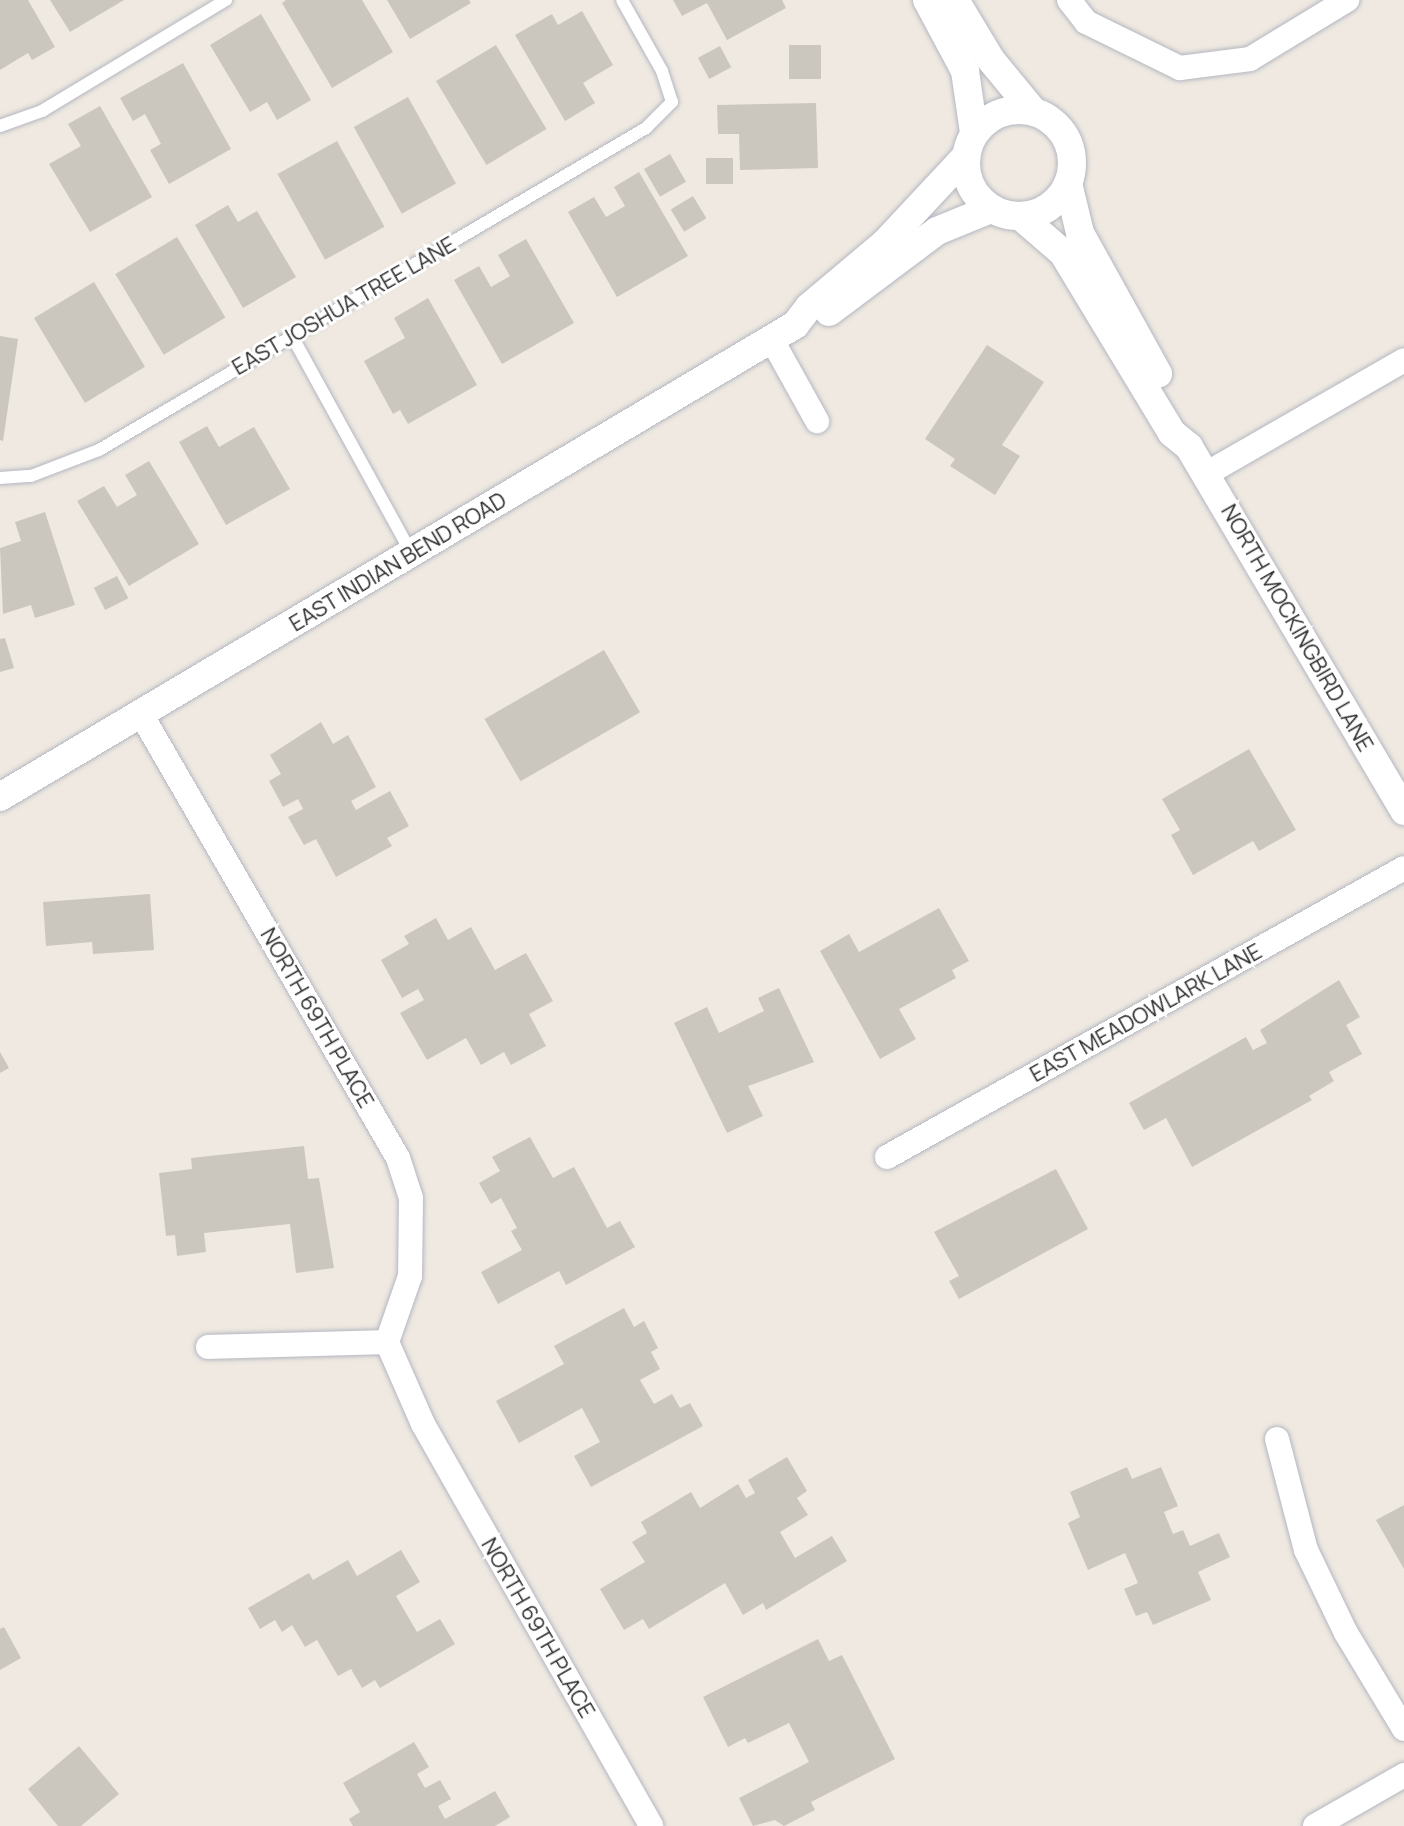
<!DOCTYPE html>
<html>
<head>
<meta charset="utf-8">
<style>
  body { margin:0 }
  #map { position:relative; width:1404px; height:1826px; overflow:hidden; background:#efe9e1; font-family:Manrope,sans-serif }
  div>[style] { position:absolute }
  .building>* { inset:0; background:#cbc7bf; transform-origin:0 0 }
  .roads { filter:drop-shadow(0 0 2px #b4b7c1) drop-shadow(0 0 2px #b4b7c1) }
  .service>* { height:12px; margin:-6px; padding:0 6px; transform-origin:6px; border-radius:6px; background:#fff }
  .minor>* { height:24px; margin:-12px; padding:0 12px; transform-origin:12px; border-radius:12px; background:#fff }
  .tertiary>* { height:28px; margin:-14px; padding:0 14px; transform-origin:14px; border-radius:14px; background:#fff }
  .tertiary>.ring { margin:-14px; padding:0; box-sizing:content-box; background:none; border:28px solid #fff; border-radius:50% }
  span { translate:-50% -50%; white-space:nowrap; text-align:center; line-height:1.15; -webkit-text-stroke:6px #fff; paint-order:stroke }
  .street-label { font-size:22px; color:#2e2e2e }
</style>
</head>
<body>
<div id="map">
  <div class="building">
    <i style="clip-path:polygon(0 0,28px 0,55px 47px,32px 60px,28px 53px,0 70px)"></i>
    <i style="clip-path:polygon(50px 0,124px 0,70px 32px)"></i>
    <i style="clip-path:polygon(286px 0,362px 0,393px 52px,332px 88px,282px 3px)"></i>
    <i style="clip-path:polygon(387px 0,469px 0,471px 3px,410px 39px)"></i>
    <i style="clip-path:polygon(673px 0,782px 0,786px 8px,727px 40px,707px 3px,682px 16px)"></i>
    <i style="clip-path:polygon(582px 11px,613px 65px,583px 83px,595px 103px,565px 121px,515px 35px,552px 14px,558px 25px)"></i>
    <i style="clip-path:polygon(261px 14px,311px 100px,277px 120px,267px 102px,250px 112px,210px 45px)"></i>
    <i style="left:496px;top:45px;width:98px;height:70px;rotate:59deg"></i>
    <i style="left:821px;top:45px;width:34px;height:32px;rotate:90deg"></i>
    <i style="left:720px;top:46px;width:24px;height:25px;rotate:62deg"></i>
    <i style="clip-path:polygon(183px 63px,231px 149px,169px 184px,150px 150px,161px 144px,145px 114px,133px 121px,120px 98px)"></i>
    <i style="left:408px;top:97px;width:99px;height:62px;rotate:61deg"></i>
    <i style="clip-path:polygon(816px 103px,818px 168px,740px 170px,739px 134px,718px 134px,717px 105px)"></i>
    <i style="clip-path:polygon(100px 106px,152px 197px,90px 232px,49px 164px,81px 146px,68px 124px)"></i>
    <i style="left:337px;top:141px;width:98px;height:68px;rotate:61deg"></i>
    <i style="left:670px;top:154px;width:32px;height:30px;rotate:60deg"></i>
    <i style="left:733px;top:158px;width:26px;height:27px;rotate:90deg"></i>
    <i style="clip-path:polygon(639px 172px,688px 256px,617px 297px,568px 212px,594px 197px,606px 217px,625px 206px,614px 187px)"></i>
    <i style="left:693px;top:196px;width:26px;height:26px;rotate:59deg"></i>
    <i style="clip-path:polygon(228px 205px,238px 222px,257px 211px,296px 277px,243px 308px,195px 225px)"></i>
    <i style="left:177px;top:237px;width:94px;height:72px;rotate:59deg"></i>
    <i style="clip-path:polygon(526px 239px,574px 323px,502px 364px,454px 280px,479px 266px,491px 287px,510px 276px,498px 255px)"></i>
    <i style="left:94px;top:282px;width:99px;height:70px;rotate:59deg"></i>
    <i style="clip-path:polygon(428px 298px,477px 385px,408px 424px,400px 410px,393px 414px,364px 361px,405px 338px,394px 318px)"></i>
    <i style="clip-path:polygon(0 336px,18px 339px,3px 441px,0 440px)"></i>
    <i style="clip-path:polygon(987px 345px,1044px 382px,1002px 445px,1020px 456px,995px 495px,950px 466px,955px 459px,925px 439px)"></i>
    <i style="clip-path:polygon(207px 426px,219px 447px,254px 427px,290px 489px,226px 525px,179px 442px)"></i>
    <i style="clip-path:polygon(149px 461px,199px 544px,129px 586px,77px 501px,104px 486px,117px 507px,137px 495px,125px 475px)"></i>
    <i style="clip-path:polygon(45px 512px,75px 605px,35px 618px,31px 605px,3px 614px,0 548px,21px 541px,15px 522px)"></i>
    <i style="left:117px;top:576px;width:25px;height:26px;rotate:63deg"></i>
    <i style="clip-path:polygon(5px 638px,14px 668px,0 672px,0 639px)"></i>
    <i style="left:604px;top:650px;width:72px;height:138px;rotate:60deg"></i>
    <i style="clip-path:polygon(321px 722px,333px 744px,348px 735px,376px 787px,351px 801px,356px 810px,390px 791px,409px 826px,387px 838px,392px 846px,336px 877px,316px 839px,304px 845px,288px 817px,303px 809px,298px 799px,283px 807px,269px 781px,281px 774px,270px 755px)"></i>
    <i style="clip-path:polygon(1249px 749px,1296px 830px,1259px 851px,1253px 841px,1193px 875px,1171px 835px,1180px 830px,1162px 799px)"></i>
    <i style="clip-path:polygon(150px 894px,154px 950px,93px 954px,92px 942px,46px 946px,43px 902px)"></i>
    <i style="clip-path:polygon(939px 908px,969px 961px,952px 970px,956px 978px,899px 1009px,916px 1039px,880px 1059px,820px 951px,849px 934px,859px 952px)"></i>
    <i style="clip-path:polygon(436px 918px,448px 940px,471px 927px,495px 970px,526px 953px,553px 1001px,529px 1014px,546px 1046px,511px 1065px,504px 1052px,481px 1065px,466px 1038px,427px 1060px,400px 1013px,424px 1000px,418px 989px,402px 998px,381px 960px,409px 944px,404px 936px)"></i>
    <i style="clip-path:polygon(1339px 980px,1360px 1017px,1346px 1025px,1362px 1054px,1329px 1072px,1334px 1081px,1309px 1096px,1312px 1100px,1192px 1167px,1166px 1118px,1144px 1130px,1129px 1103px,1246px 1037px,1253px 1050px,1267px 1043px,1260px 1030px)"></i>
    <i style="clip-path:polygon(779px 988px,814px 1062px,748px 1086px,763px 1116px,727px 1133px,674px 1023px,707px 1007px,719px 1033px,764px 1011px,758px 998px)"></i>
    <i style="clip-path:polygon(0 1052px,9px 1068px,0 1073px)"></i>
    <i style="clip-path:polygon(530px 1137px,553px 1178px,574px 1167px,607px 1228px,620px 1221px,635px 1247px,566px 1285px,559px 1271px,498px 1304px,481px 1272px,522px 1250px,511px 1231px,517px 1228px,501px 1198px,491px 1204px,479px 1183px,500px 1171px,492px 1157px)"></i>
    <i style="clip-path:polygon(304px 1146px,308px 1179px,319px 1178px,334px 1268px,296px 1273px,290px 1224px,204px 1233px,206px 1252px,177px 1256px,175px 1235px,166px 1236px,159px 1173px,192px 1169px,191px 1158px)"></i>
    <i style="clip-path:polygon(1056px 1169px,1088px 1229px,959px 1299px,949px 1281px,959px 1276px,934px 1232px)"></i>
    <i style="clip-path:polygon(624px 1308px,634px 1327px,644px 1321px,658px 1348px,651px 1352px,660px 1369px,640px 1380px,654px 1404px,672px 1394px,680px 1408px,690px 1403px,703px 1426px,591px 1487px,574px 1456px,600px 1442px,582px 1408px,519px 1443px,496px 1401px,564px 1364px,554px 1346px)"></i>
    <i style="clip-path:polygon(787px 1457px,807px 1491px,797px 1498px,808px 1515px,780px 1532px,795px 1558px,832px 1536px,847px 1561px,766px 1610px,763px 1603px,743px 1615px,725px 1583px,649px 1629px,643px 1619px,624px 1630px,600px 1589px,645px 1562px,632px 1542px,647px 1533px,641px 1522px,691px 1492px,700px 1508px,738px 1484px,746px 1498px,755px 1493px,748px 1480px)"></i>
    <i style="clip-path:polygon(1127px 1467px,1132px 1479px,1161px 1467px,1178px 1506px,1164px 1512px,1173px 1534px,1183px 1530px,1190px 1546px,1219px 1533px,1230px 1557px,1198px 1572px,1211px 1600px,1153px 1625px,1147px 1612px,1136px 1616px,1124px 1589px,1138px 1583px,1125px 1553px,1088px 1570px,1068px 1523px,1080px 1517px,1070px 1492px)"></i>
    <i style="clip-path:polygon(1404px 1505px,1404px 1569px,1376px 1520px)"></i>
    <i style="clip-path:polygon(401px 1550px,420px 1582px,396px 1596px,417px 1632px,440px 1619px,455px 1644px,380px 1688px,375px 1680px,362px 1688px,351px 1669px,338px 1676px,317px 1640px,305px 1647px,292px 1625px,282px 1632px,275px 1620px,260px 1629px,248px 1608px,309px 1573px,313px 1580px,348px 1560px,357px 1576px)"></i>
    <i style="clip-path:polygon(4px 1627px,21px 1658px,0 1670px,0 1629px)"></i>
    <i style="clip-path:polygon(818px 1639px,829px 1661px,842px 1655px,895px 1759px,811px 1802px,815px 1810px,784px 1826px,775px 1820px,753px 1826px,739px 1798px,809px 1762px,789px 1723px,748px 1743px,745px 1738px,728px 1747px,703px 1697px)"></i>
    <i style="clip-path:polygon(414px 1742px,429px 1767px,417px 1774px,425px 1788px,440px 1780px,451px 1799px,438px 1806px,445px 1819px,495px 1791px,510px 1817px,495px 1826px,353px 1826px,349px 1819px,360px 1812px,343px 1783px)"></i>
    <i style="clip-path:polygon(79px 1746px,119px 1794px,81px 1826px,58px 1826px,28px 1789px)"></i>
  </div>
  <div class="roads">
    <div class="service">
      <i style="left:0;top:126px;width:45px;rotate:-19.7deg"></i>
      <i style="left:42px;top:111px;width:215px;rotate:-31.1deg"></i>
      <i style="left:292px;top:336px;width:249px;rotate:61.2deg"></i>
      <i style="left:0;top:478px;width:31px;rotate:-4deg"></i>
      <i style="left:31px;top:476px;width:73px;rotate:-20.9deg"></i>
      <i style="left:99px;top:450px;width:635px;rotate:-30.48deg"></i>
      <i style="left:646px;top:128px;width:37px;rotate:-45deg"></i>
      <i style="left:672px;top:102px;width:33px;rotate:-108deg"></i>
      <i style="left:662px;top:71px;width:81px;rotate:-119.4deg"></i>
    </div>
    <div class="minor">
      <i style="left:1069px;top:0;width:28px;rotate:52deg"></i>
      <i style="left:1086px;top:22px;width:105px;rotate:26.1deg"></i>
      <i style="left:1180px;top:68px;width:71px;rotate:-7.3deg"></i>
      <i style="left:1250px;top:59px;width:114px;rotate:-31.3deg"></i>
      <i style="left:772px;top:340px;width:93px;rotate:60.9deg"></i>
      <i style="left:1206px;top:474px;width:228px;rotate:-29.9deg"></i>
      <i style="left:141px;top:714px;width:513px;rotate:59.94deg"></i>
      <i style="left:398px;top:1158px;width:42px;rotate:72deg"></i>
      <i style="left:411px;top:1198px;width:78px;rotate:90.7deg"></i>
      <i style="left:410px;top:1276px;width:70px;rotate:109.2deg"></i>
      <i style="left:387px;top:1342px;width:90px;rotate:66.3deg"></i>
      <i style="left:423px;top:1424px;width:462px;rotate:60.4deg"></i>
      <i style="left:887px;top:1157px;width:592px;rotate:-29.2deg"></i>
      <i style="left:208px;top:1347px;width:179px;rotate:-1.6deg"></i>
      <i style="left:1277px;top:1439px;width:115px;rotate:75.4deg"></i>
      <i style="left:1306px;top:1550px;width:92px;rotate:64.3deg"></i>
      <i style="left:1346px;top:1633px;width:112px;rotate:58.9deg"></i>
      <i style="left:1315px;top:1826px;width:103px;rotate:-29.8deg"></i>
    </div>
    <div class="tertiary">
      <i style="left:927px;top:0;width:81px;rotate:61.8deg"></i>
      <i style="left:965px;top:71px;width:63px;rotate:81.7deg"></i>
      <i style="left:955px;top:0;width:70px;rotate:59deg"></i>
      <i style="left:991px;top:60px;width:66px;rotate:50.5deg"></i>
      <i class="ring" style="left:966px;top:110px;width:78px;height:78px"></i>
      <i style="left:1068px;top:183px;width:51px;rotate:76.5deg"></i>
      <i style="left:1080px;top:233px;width:161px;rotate:61deg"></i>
      <i style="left:1020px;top:216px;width:57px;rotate:40.7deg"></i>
      <i style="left:1063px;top:253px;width:210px;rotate:58.8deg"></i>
      <i style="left:1172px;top:433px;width:22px;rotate:39deg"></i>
      <i style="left:1189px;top:447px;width:423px;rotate:59.4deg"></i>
      <i style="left:829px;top:312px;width:135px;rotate:-36.9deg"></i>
      <i style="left:937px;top:231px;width:58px;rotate:-22.2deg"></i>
      <i style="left:0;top:797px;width:925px;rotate:-30.7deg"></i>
      <i style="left:795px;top:325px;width:23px;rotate:-52deg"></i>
      <i style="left:809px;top:307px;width:99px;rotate:-40.1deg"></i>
      <i style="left:885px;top:243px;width:119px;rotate:-47deg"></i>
    </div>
  </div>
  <div class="street-label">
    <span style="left:344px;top:306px;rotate:-30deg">EAST JOSHUA TREE LANE</span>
    <span style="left:398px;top:562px;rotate:-31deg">EAST INDIAN BEND ROAD</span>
    <span style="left:1297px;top:628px;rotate:60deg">NORTH MOCKINGBIRD LANE</span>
    <span style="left:1146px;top:1013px;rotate:-29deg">EAST MEADOWLARK LANE</span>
    <span style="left:317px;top:1018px;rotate:60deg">NORTH 69TH PLACE</span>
    <span style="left:538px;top:1628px;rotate:60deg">NORTH 69TH PLACE</span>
  </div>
</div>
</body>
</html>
